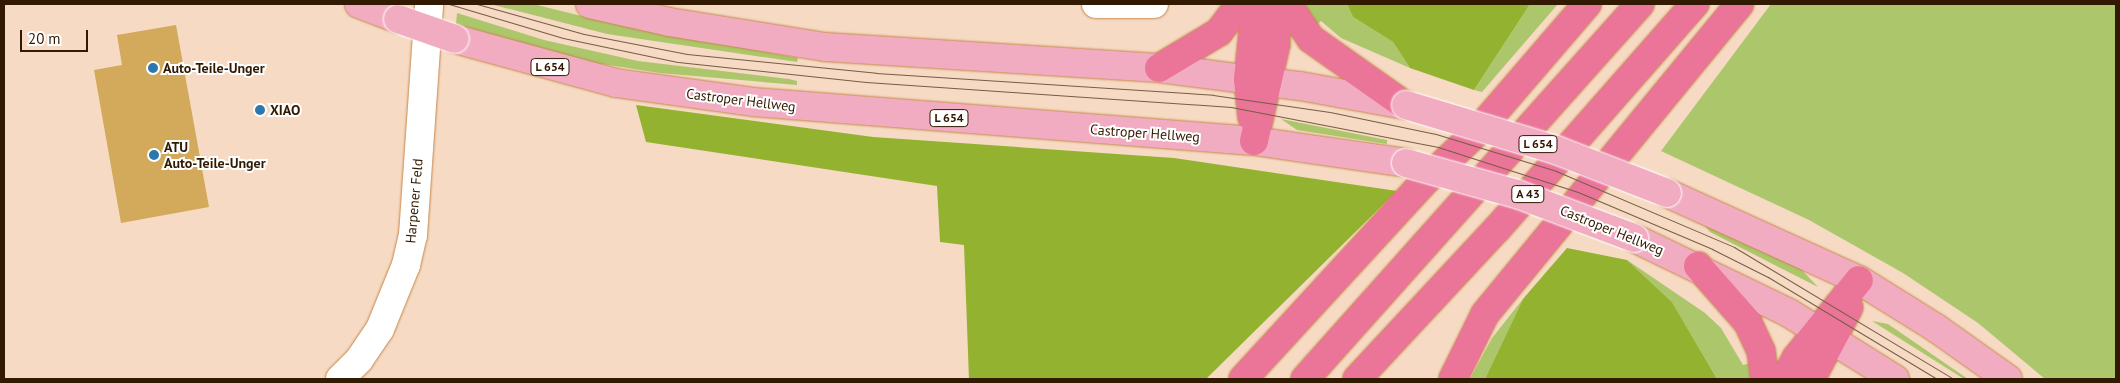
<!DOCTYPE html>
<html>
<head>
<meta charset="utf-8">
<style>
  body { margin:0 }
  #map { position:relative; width:2120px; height:383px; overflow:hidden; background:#f6dac3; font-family:"PT Sans",sans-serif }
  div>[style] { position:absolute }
  .green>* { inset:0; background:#acc76b }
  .forest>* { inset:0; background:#93b230 }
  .building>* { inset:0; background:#d3aa5b }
  .roads { filter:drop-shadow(0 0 1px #c6864b) drop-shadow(0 0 1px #c6864b) }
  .minor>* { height:28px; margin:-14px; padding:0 14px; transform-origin:14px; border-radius:14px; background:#fff }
  .major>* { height:28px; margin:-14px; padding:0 14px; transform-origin:14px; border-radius:14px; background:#f2acc2 }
  .highway>* { height:28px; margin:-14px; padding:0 14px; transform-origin:14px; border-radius:14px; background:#ea7599 }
  .tram>* { height:1px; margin:-0.5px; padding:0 0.5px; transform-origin:0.5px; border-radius:0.5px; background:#775d45 }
  .bridges { filter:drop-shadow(0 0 1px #fff) drop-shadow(0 0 1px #fff) }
  .major-bridge>* { height:28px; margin:-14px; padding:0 14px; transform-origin:14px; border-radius:14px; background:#f2acc2 }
  .dots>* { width:14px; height:14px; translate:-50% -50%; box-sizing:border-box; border:2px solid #fff; border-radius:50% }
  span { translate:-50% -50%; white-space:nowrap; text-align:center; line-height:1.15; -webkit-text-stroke:4px #fff; paint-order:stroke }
  .shield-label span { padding:1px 4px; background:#fff; border:1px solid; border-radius:4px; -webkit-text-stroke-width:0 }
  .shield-label { font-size:12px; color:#321901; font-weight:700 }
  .poi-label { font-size:14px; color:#321901; font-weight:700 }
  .left { translate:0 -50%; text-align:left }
  .street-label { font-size:14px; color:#321901 }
  .frame { position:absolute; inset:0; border:5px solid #321901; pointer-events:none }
  .scale { position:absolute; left:20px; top:30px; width:68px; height:22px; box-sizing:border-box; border:2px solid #321901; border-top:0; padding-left:6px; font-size:15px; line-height:18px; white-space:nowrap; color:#321901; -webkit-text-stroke:4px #fff; paint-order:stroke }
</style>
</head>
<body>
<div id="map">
  <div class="green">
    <i style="clip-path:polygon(490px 4px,533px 4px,614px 24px,798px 58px,797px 62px,607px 34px)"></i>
    <i style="clip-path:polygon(1299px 4px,1347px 4px,1353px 17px,1393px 42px,1410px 68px,1341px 38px,1321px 21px,1314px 27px)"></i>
    <i style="clip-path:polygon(1530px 4px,1558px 4px,1482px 92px,1474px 90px)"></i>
    <i style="clip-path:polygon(1771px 4px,2116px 4px,2116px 379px,2045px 379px,1978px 323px,1903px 273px,1809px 220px,1661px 151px)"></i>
    <i style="clip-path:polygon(457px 13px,544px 40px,638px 61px,789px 79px,797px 81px,797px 85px,660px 73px,589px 62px,456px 24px)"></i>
    <i style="clip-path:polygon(1281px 119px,1387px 140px,1387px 144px,1297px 130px)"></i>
    <i style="clip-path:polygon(1703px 224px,1798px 266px,1818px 287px,1710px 232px)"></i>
    <i style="clip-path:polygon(1627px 260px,1705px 313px,1721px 328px,1743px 365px,1755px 362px,1753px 379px,1717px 379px,1672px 302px)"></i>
    <i style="clip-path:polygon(1523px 299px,1485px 379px,1470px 379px,1492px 338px)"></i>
    <i style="clip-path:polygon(1872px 321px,1888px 324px,1968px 379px,1964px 379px)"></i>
  </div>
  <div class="forest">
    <i style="clip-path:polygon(1347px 4px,1530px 4px,1474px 90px,1410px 68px,1393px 42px,1353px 17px)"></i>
    <i style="clip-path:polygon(636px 105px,873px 137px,1174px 158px,1397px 191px,1206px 379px,969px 379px,964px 245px,940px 242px,937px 186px,646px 142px)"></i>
    <i style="clip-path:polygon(1567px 248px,1627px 260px,1672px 302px,1717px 379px,1485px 379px,1523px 299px)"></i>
  </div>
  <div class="building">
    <i style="clip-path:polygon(176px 25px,209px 207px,121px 223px,94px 70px,122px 65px,117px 35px)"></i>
  </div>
  <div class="roads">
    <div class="minor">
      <i style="left:1096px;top:4px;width:58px"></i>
      <i style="left:340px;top:379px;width:27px;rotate:-45deg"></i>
      <i style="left:359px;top:360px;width:37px;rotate:-56deg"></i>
      <i style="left:380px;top:329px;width:69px;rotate:-67.9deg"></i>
      <i style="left:406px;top:265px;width:31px;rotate:-77deg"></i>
      <i style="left:413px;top:235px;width:232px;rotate:-86deg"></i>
    </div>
    <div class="major">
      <i style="left:359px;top:4px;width:42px;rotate:21deg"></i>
      <i style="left:590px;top:4px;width:81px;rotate:12.8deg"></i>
      <i style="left:669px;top:22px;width:158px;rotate:9.1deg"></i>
      <i style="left:825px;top:47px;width:335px;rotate:3.6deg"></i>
      <i style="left:1159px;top:68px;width:142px;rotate:7.3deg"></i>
      <i style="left:1300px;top:86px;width:108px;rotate:10.2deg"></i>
      <i style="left:455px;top:39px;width:167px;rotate:15.3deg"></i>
      <i style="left:616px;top:83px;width:138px;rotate:7.9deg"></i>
      <i style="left:753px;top:102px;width:503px;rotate:4.45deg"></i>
      <i style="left:1254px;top:141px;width:154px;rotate:8.2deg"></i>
      <i style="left:1667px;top:193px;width:211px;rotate:24.4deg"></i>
      <i style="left:1859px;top:280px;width:91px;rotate:31.9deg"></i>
      <i style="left:1936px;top:328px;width:88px;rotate:35.3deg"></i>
      <i style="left:1634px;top:238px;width:172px;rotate:25.8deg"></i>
      <i style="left:1789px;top:313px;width:125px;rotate:31.9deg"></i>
    </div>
    <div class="highway">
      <i style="left:1287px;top:4px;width:42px;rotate:55.6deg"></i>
      <i style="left:1311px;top:39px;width:113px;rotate:35.2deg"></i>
      <i style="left:1159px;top:68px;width:70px;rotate:-31deg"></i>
      <i style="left:1219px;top:32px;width:35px;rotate:-53deg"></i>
      <i style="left:1252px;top:117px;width:38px;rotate:-96deg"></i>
      <i style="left:1248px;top:79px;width:75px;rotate:-83.9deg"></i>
      <i style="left:1254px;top:141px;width:99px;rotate:-77.2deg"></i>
      <i style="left:1276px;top:44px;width:40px;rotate:-90deg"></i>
      <i style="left:1698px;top:266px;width:76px;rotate:48.7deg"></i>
      <i style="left:1748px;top:323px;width:31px;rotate:65deg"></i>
      <i style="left:1761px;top:351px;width:28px;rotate:82deg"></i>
      <i style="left:1243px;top:379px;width:272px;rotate:-47.4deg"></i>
      <i style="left:1427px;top:179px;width:69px;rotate:-43.2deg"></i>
      <i style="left:1477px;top:132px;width:169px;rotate:-49.3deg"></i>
      <i style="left:1305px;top:379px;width:503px;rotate:-48.22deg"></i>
      <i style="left:1357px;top:379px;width:205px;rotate:-47deg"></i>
      <i style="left:1497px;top:229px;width:300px;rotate:-48.7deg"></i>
      <i style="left:1453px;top:379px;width:72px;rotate:-63.8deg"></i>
      <i style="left:1485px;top:314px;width:401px;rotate:-50.6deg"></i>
      <i style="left:1785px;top:379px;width:24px;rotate:-62deg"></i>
      <i style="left:1796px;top:358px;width:100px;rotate:-51.1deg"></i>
      <i style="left:1811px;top:379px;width:81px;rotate:-62.2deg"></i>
    </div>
  </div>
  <div class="tram">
    <i style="left:449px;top:4px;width:119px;rotate:16.6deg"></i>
    <i style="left:563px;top:38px;width:117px;rotate:11.8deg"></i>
    <i style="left:678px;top:62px;width:189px;rotate:6.1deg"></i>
    <i style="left:866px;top:82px;width:366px;rotate:3.9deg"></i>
    <i style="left:1231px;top:107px;width:211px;rotate:10.9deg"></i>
    <i style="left:1438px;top:147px;width:147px;rotate:17.8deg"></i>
    <i style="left:1578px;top:192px;width:146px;rotate:23deg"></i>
    <i style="left:1712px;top:249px;width:63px;rotate:26.6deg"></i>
    <i style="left:1768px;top:277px;width:197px;rotate:31.1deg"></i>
    <i style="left:477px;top:4px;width:111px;rotate:15.7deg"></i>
    <i style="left:584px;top:34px;width:105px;rotate:11deg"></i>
    <i style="left:687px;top:54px;width:190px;rotate:5.7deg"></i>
    <i style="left:876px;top:73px;width:338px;rotate:3.7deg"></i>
    <i style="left:1213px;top:95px;width:118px;rotate:8.3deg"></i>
    <i style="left:1330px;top:112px;width:108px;rotate:11.7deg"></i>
    <i style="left:1436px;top:134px;width:126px;rotate:17.1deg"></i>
    <i style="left:1556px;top:171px;width:194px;rotate:23.1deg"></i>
    <i style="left:1734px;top:247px;width:257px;rotate:31deg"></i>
  </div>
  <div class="bridges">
    <div class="major-bridge">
      <i style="left:398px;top:19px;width:60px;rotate:19.3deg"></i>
      <i style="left:1406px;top:105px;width:157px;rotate:16.7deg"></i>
      <i style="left:1556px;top:150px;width:119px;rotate:21.2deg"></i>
      <i style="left:1406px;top:163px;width:115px;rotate:15.6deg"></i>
      <i style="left:1517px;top:194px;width:125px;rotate:20.6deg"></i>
    </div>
  </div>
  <div class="dots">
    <i style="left:153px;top:68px;background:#2c77ab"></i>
    <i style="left:260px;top:110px;background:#2c77ab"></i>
    <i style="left:154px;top:155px;background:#2c77ab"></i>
  </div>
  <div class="shield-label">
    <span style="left:550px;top:67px">L 654</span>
    <span style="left:949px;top:118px">L 654</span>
    <span style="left:1538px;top:144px">L 654</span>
    <span style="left:1528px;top:194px">A 43</span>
  </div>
  <div class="poi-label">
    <span class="left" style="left:163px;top:68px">Auto-Teile-Unger</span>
    <span class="left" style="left:270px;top:110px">XIAO</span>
    <span class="left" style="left:164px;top:155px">ATU<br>Auto-Teile-Unger</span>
  </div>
  <div class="street-label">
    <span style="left:741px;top:100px;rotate:7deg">Castroper Hellweg</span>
    <span style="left:1145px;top:133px;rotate:4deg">Castroper Hellweg</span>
    <span style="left:414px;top:201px;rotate:-85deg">Harpener Feld</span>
    <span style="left:1612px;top:230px;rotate:22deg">Castroper Hellweg</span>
  </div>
  <div class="frame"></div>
  <div class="scale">20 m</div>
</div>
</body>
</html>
